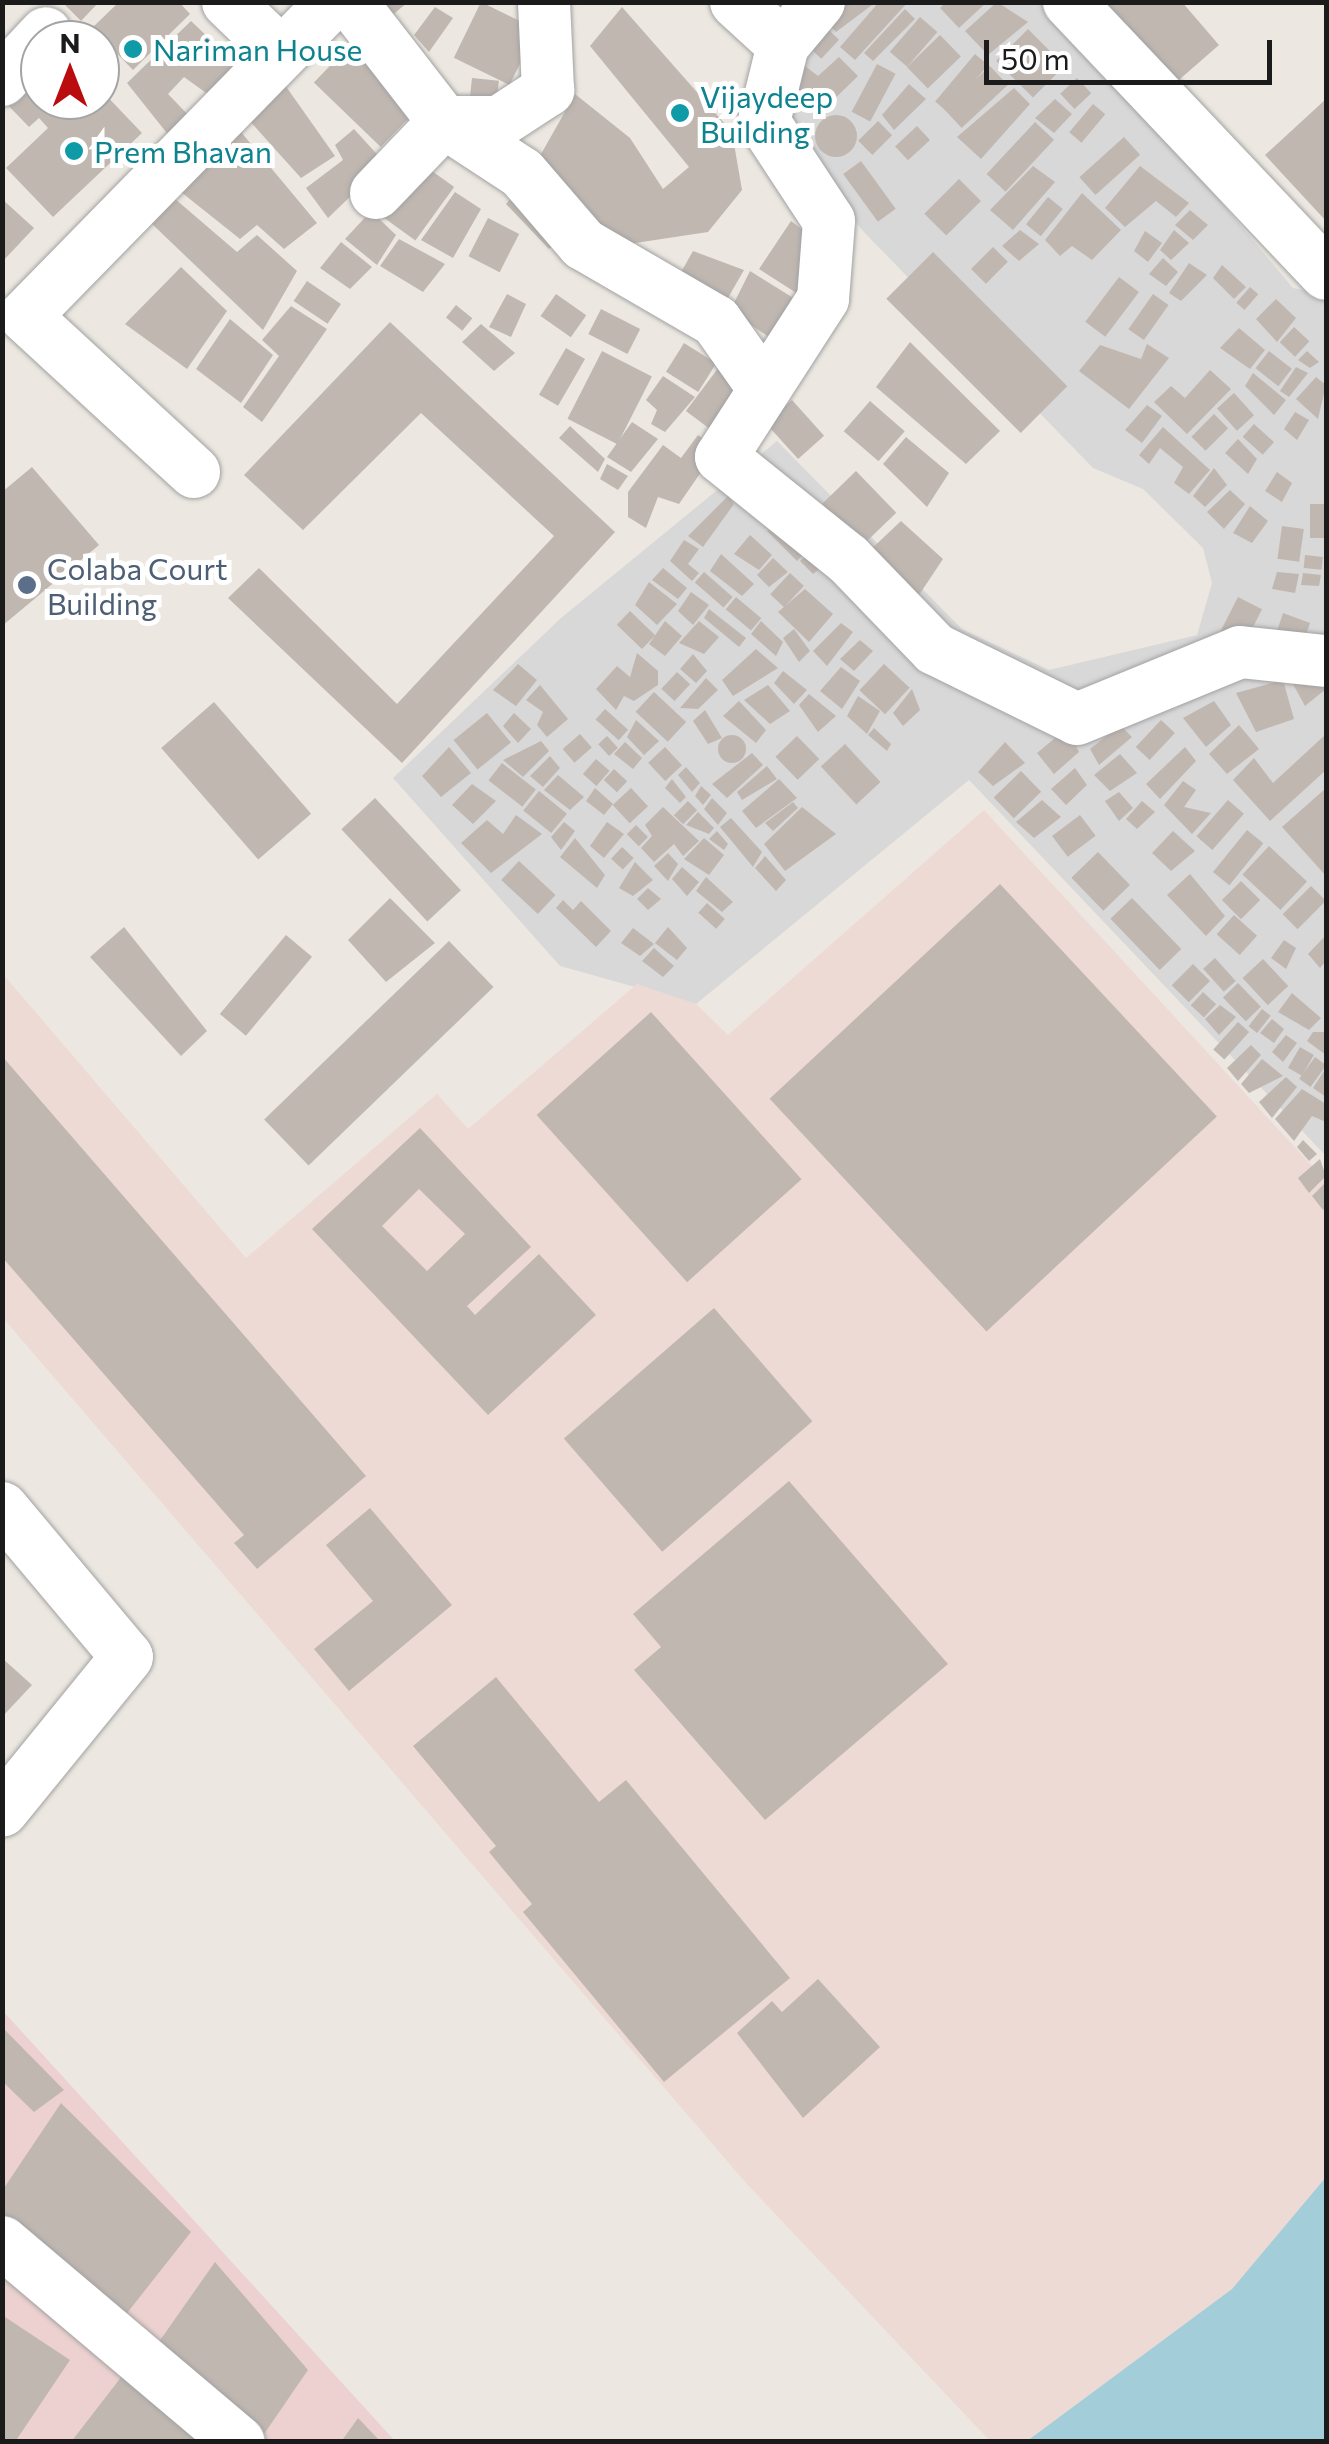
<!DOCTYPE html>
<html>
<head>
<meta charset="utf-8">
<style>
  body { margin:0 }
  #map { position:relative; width:1329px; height:2444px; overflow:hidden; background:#ece8e1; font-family:Commissioner,sans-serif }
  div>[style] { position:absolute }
  .residential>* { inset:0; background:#d9d8d8 }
  .commercial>* { inset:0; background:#ecd1d0 }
  .military>* { inset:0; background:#eedad4 }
  .water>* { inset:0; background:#a3cdd8 }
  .building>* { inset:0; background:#c0b7b1; transform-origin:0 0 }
  .round { border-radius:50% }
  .roads { filter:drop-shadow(0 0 2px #a2a2a2) drop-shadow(0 0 2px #a2a2a2) }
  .minor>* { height:52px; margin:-26px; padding:0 26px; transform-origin:26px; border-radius:26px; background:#fff }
  .dots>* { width:28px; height:28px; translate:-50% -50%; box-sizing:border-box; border:5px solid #fff; border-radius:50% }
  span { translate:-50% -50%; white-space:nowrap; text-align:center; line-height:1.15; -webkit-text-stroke:10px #fff; paint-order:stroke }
  .culture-label { font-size:30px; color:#0d838f }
  .left { translate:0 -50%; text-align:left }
  .service-label { font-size:30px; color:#4e5e75 }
  .frame { position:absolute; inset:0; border:5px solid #1b1b1b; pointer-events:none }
  .north { position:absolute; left:20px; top:20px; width:100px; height:100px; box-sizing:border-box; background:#fff; border:2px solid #a4a4a4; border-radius:50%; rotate:0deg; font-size:28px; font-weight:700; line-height:40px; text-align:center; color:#1b1b1b }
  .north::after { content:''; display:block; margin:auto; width:35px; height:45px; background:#ba0b0f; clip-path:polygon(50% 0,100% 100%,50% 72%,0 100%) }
  .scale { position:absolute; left:984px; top:40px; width:288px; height:45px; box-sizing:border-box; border:5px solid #1b1b1b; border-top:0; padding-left:12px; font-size:30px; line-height:35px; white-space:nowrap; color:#1b1b1b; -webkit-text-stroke:8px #fff; paint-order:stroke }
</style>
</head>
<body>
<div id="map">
  <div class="residential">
    <i style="clip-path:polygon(829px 3px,1054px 3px,1293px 288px,1326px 295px,1326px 1156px,969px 780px,696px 1004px,560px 966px,393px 778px,561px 618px,777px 441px,962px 629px,1049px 670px,1197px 635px,1212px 583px,1203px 548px,1143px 489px,1093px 468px,862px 230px,774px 114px)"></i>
  </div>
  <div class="commercial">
    <i style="clip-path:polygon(3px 2011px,395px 2441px,3px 2441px)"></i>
  </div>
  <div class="military">
    <i style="clip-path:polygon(984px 810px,1326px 1181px,1326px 2177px,1232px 2289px,1027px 2441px,990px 2441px,746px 2183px,3px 1318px,2px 973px,246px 1258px,437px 1094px,468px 1129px,637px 984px,696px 1004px,728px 1035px)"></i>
  </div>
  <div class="water">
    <i style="clip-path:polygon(1326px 2177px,1326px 2441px,1027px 2441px,1232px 2289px)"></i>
  </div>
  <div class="building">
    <i style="clip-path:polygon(62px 2px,99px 2px,81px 21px)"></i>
    <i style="clip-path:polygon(119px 2px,179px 2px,190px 14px,133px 70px,92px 28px)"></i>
    <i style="clip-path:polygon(356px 2px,408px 2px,377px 28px)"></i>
    <i style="left:481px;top:2px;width:62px;height:62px;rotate:26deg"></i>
    <i style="clip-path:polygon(836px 2px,869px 2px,872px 5px,836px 32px,822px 18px)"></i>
    <i style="clip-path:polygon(879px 2px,908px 2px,855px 60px,840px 47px)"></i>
    <i style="clip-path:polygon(946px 2px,987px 2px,959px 28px,940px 8px)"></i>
    <i style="clip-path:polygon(997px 2px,1028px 22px,988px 55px,965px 31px)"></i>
    <i style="clip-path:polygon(1099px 2px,1182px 2px,1219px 45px,1172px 86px)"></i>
    <i style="clip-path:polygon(435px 7px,453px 18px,429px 52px,414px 35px)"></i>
    <i style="clip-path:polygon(622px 7px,732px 132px,742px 190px,708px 232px,622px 245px,532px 170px,575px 94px,630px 138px,663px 189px,689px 167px,590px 46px)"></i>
    <i style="clip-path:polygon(905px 9px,915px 19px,873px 61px,864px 53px)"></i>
    <i style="left:920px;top:17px;width:23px;height:46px;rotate:41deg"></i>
    <i style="clip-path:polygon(191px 21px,235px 63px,209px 95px,184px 77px,168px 94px,194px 121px,170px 137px,127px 83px)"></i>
    <i style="left:820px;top:22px;width:26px;height:26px;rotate:43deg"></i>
    <i style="left:1028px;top:29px;width:52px;height:45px;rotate:45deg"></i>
    <i style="left:940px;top:35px;width:30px;height:46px;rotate:46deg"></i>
    <i style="left:350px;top:45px;width:93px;height:52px;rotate:44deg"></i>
    <i style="left:975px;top:54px;width:17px;height:62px;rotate:40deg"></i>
    <i style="clip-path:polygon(839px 57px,858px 76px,824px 109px,780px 81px,797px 60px,818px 76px)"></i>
    <i style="clip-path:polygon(40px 61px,40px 100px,100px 100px,100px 89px,142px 133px,53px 217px,6px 168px,48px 128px,39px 118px,29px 127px,2px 99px)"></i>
    <i style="left:877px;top:64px;width:21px;height:54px;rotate:28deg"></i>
    <i style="left:990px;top:66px;width:26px;height:63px;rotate:47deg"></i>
    <i style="left:472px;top:78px;width:27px;height:40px;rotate:6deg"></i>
    <i style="left:1077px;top:78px;width:21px;height:23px;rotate:47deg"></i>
    <i style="clip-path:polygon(909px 84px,926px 99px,894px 130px,882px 115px)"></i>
    <i style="clip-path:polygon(285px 85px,335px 156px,301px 178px,247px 118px)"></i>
    <i style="clip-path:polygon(1014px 88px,1030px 104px,981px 159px,957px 137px)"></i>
    <i style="clip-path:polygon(1055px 99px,1072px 114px,1054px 133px,1035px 118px)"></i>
    <i style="clip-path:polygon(1326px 99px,1326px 221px,1265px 155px)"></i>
    <i style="left:1093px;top:104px;width:16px;height:37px;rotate:40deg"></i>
    <i class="round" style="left:815px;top:115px;width:42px;height:42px"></i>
    <i style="left:878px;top:121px;width:20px;height:28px;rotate:45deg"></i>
    <i style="left:1035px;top:122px;width:26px;height:71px;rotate:43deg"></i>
    <i style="clip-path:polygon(236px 126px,317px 223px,284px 249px,257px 225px,240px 239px,181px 192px)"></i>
    <i style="left:917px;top:126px;width:19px;height:30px;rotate:47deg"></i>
    <i style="clip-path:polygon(354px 129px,385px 163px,328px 218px,306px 188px,343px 160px,335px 145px)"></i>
    <i style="left:1124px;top:137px;width:24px;height:60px;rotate:48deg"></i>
    <i style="left:861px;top:161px;width:59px;height:22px;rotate:54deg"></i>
    <i style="left:421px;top:163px;width:41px;height:66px;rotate:36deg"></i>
    <i style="clip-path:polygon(1033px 166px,1055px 182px,1013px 230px,990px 210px)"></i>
    <i style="clip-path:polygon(1140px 166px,1189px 203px,1176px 217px,1156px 201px,1125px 227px,1105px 208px)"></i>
    <i style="left:959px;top:179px;width:31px;height:49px;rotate:45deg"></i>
    <i style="clip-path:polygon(520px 187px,563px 237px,549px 249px,506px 204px)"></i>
    <i style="clip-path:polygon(455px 192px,481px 209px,453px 258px,421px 240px)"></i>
    <i style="clip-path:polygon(1082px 193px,1121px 230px,1092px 260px,1072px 246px,1060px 256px,1045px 240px)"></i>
    <i style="left:1048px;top:197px;width:19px;height:35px;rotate:39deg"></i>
    <i style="clip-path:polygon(174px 198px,237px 252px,257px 235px,297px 271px,263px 330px,151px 223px)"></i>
    <i style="clip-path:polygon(2px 199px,34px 228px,2px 262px)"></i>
    <i style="clip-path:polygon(1190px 210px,1208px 225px,1193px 240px,1175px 225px)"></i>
    <i style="clip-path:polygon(371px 211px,396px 235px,377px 265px,345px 239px)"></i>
    <i style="left:488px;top:218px;width:35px;height:43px;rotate:27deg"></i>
    <i style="clip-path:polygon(791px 221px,823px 245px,812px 303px,759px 269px)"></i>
    <i style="clip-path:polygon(1020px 230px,1039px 244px,1019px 261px,1002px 246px)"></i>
    <i style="clip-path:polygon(1174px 230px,1189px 243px,1171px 260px,1160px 250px)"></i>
    <i style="clip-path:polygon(1145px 231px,1162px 243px,1148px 262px,1134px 251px)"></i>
    <i style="clip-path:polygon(399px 239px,445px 264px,423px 292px,380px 266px)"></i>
    <i style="clip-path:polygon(341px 242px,372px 267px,350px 289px,320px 268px)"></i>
    <i style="left:993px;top:247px;width:21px;height:31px;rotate:45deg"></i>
    <i style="clip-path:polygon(693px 251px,744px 270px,721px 310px,671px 290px)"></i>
    <i style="left:933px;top:252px;width:190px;height:66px;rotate:45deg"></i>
    <i style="clip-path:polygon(1163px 258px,1178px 272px,1166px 286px,1149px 274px)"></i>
    <i style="clip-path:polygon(1189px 263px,1207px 275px,1181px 301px,1169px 293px)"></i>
    <i style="clip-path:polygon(1222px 265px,1246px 287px,1234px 299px,1213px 278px)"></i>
    <i style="clip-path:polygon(181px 267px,227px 311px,187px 369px,125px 324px)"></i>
    <i style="clip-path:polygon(750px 271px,803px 304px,781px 345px,730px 311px)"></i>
    <i style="left:1119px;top:277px;width:25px;height:56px;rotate:37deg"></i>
    <i style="left:307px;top:281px;width:41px;height:24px;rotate:34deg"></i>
    <i style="left:1250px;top:287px;width:11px;height:21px;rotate:41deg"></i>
    <i style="clip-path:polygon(507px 294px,526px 304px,511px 337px,489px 327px)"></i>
    <i style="left:556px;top:294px;width:37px;height:27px;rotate:35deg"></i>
    <i style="left:1153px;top:294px;width:19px;height:43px;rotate:35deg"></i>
    <i style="clip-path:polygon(1276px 299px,1296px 318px,1277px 342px,1256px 319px)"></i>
    <i style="left:456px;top:305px;width:21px;height:16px;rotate:39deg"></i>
    <i style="clip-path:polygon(291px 306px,327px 329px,262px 422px,243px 407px,279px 356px,262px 340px)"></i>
    <i style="left:601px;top:309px;width:44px;height:28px;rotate:27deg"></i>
    <i style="clip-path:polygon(230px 319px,273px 355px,241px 403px,196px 369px)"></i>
    <i style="clip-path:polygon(390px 322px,615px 532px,402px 763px,228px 598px,259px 568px,397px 704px,554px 536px,421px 413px,303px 530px,244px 475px)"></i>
    <i style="clip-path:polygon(481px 324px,515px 353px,494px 371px,462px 342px)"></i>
    <i style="left:1294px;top:327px;width:21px;height:21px;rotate:43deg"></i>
    <i style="clip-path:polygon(1239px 328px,1265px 350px,1250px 369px,1220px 348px)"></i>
    <i style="clip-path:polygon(910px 342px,1000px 431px,966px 464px,876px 387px)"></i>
    <i style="left:684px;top:343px;width:38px;height:34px;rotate:32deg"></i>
    <i style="clip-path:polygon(1147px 344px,1169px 358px,1129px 409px,1079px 371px,1100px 345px,1141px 359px)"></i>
    <i style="left:566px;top:348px;width:22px;height:54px;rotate:30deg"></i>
    <i style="left:602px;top:351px;width:56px;height:76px;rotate:27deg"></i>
    <i style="left:1269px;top:351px;width:29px;height:22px;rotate:38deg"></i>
    <i style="clip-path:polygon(1307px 351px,1319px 362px,1310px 368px,1298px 360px)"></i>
    <i style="left:722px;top:363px;width:36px;height:60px;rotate:37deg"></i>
    <i style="clip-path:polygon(1296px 367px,1308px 373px,1289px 397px,1280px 391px)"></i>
    <i style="clip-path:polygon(1210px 370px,1231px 389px,1187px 434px,1154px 402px,1171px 386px,1185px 398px)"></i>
    <i style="clip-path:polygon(1253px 373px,1286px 400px,1274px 415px,1245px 386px)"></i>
    <i style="clip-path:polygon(663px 376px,695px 397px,665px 432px,651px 424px,657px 410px,646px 400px)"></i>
    <i style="clip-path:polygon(1316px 377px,1326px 385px,1318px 419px,1296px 399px)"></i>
    <i style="left:1234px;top:393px;width:30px;height:23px;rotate:48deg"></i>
    <i style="left:792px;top:400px;width:48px;height:35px;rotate:48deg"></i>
    <i style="left:870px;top:401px;width:46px;height:40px;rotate:41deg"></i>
    <i style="clip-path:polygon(1147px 405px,1162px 416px,1142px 443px,1125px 430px)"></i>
    <i style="clip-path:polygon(1295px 412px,1309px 420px,1297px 440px,1284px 429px)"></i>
    <i style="left:1214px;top:414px;width:20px;height:32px;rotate:45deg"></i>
    <i style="clip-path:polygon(632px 422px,658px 439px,631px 472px,607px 457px)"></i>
    <i style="left:1254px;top:424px;width:27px;height:17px;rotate:42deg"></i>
    <i style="clip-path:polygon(570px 426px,605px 459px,598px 472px,559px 438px)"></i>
    <i style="clip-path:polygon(1163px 427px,1210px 470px,1189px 494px,1174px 483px,1183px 467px,1160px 448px,1149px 464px,1139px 455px)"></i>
    <i style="clip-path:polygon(698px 435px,717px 449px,679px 504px,658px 497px,646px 528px,628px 517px,628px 492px,663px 445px,681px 458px)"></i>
    <i style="clip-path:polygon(906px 437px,949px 473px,927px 507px,883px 464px)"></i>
    <i style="clip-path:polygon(1238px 439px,1257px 459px,1248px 474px,1225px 453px)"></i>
    <i style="clip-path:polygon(607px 464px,628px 476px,618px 490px,600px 479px)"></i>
    <i style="clip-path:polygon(32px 467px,99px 545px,2px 626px,2px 492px)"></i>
    <i style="clip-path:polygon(1214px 468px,1227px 485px,1205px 507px,1193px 496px)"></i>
    <i style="left:856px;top:471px;width:58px;height:47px;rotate:46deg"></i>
    <i style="clip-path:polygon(1277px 472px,1292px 483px,1282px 502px,1265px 491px)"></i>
    <i style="clip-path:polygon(1230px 490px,1245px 504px,1224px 529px,1207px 512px)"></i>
    <i style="clip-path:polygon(728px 496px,734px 504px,703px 547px,688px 536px)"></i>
    <i style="left:1310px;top:504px;width:16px;height:34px"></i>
    <i style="clip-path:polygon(1250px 506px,1268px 521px,1252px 543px,1233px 533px)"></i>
    <i style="clip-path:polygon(785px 513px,818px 539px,797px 561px,767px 531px)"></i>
    <i style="clip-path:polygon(901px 521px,943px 559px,915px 601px,866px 554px)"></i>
    <i style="left:1282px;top:526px;width:22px;height:33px;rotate:8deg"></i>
    <i style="clip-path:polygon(750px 535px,772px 555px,759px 570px,734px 554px)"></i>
    <i style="clip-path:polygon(684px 540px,699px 549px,688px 564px,699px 573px,692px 581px,670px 561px)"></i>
    <i style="clip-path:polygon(809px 553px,823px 566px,813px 574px,800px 561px)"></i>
    <i style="clip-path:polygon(721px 554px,754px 584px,742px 596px,710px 571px)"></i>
    <i style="left:1305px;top:555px;width:18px;height:13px;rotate:6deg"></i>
    <i style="clip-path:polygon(773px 558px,788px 572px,769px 587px,757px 575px)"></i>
    <i style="clip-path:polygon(663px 568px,687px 588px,678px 599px,652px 580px)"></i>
    <i style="left:704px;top:572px;width:38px;height:14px;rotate:41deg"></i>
    <i style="clip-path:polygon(1277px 572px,1299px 574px,1295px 593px,1272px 589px)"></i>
    <i style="left:790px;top:573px;width:19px;height:29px;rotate:43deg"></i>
    <i style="clip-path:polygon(1303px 573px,1321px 575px,1319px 586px,1301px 585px)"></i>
    <i style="clip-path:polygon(649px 582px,677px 604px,657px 625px,635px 605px)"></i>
    <i style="clip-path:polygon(805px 589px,833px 614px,809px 642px,778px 612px)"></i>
    <i style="clip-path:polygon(691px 592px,709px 605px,693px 625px,678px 611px)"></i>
    <i style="left:736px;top:597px;width:33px;height:16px;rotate:40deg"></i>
    <i style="left:1238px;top:597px;width:27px;height:38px;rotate:27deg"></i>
    <i style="clip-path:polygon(709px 609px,746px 638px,739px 647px,704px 618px)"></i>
    <i style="left:630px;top:611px;width:35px;height:19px;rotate:44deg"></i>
    <i style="clip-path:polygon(1283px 613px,1310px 623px,1299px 655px,1270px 652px)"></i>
    <i style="clip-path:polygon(665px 621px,682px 636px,665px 656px,649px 644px)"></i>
    <i style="clip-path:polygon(699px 621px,719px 637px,704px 654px,679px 643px)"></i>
    <i style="clip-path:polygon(761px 621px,783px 642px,776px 656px,751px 634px)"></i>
    <i style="clip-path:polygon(841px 623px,853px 632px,827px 666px,813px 651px)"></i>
    <i style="clip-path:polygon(794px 629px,810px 651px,799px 662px,783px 638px)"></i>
    <i style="clip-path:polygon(860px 640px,873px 651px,854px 671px,840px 659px)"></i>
    <i style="clip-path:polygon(756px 649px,778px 668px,733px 696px,722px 680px)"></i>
    <i style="clip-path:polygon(637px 653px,658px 671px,658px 685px,634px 701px,624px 696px,616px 710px,596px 689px,617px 666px,630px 677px)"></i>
    <i style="clip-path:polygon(693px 654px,707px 671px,696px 683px,680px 669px)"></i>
    <i style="clip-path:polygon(518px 664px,537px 680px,516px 706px,493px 690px)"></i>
    <i style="left:884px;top:664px;width:35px;height:36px;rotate:43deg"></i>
    <i style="clip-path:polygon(841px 667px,860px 681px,842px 709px,820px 691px)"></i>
    <i style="clip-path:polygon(783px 671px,807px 690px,794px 704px,774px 683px)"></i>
    <i style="left:677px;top:672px;width:18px;height:23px;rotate:43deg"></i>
    <i style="clip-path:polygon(1288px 675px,1326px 679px,1326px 689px,1305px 706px)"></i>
    <i style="clip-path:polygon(706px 678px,718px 690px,698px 709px,680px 708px)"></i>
    <i style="clip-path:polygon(1283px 680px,1294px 719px,1256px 732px,1236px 693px)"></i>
    <i style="clip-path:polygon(540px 685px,568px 719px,547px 737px,537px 725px,543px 712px,526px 700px)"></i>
    <i style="clip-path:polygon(768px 685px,790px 711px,770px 724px,744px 700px)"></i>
    <i style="clip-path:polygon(912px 689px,920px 710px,903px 726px,893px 713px)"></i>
    <i style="left:654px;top:692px;width:44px;height:27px;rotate:43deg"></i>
    <i style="clip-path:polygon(809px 694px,836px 716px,818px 732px,799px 705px)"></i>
    <i style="clip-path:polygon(858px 696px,880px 711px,867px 734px,847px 716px)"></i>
    <i style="clip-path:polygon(739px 701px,766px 730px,756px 743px,723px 716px)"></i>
    <i style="clip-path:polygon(1214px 701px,1231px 725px,1206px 747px,1183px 718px)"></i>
    <i style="left:214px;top:702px;width:148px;height:70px;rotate:49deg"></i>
    <i style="left:605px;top:709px;width:31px;height:14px;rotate:42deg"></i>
    <i style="clip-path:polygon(705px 710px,722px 738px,708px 744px,693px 721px)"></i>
    <i style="left:487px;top:713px;width:38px;height:43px;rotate:51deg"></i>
    <i style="clip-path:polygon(514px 713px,531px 729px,518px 743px,503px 726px)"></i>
    <i style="clip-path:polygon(636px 720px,659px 741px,644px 755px,627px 737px)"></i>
    <i style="left:1161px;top:720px;width:19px;height:37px;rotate:43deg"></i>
    <i style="clip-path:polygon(1120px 725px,1132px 737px,1099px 765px,1090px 749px)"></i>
    <i style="clip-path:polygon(1239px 725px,1259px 749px,1227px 774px,1209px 754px)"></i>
    <i style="clip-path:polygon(874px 728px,891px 744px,887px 751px,868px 735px)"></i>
    <i style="clip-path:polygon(1067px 728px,1079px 752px,1054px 774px,1037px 753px)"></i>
    <i style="left:580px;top:734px;width:18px;height:23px;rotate:49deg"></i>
    <i style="clip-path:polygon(1326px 734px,1326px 770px,1270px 821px,1233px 780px,1254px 758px,1273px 783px)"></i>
    <i class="round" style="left:718px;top:735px;width:28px;height:28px"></i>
    <i style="left:607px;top:736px;width:16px;height:12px;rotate:47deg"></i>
    <i style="left:797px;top:736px;width:32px;height:30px;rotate:46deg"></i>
    <i style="clip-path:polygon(541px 741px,549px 751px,523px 777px,503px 760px)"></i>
    <i style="clip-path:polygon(625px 742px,642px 758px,633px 769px,614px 754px)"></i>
    <i style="clip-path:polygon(1005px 742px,1025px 763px,993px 786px,978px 772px)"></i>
    <i style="left:845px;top:744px;width:52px;height:33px;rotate:47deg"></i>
    <i style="clip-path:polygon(449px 747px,471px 773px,441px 797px,422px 776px)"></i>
    <i style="left:665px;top:747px;width:25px;height:23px;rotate:47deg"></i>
    <i style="clip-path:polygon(1185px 747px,1196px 761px,1160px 799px,1146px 784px)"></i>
    <i style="clip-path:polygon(752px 753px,763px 765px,727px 798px,712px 784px)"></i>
    <i style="clip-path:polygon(1120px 754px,1137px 773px,1110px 791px,1094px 775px)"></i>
    <i style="clip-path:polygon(550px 756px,560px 768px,543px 787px,530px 776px)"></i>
    <i style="left:596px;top:759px;width:18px;height:20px;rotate:41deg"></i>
    <i style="left:502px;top:763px;width:43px;height:22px;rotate:38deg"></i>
    <i style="clip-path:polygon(767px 766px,777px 779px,742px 800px,737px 792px)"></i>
    <i style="clip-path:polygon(686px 767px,700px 783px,692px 792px,678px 775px)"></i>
    <i style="clip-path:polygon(1075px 768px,1087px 785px,1066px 805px,1051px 789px)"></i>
    <i style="left:614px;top:769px;width:18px;height:15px;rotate:43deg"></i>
    <i style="left:1021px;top:771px;width:29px;height:38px;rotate:46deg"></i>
    <i style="clip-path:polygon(558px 775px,584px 797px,570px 810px,544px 790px)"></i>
    <i style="clip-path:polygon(672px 779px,686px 797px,680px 803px,665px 788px)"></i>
    <i style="clip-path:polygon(779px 779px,797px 798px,756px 828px,742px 811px)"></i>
    <i style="clip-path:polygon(1183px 781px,1196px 790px,1184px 807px,1211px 813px,1192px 834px,1164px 805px)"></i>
    <i style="clip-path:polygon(472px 784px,496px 801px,473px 824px,452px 805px)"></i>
    <i style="clip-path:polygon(701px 786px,711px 795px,703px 805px,695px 796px)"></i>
    <i style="clip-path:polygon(595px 788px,613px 804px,604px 815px,586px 801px)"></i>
    <i style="left:631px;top:788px;width:25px;height:25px;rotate:47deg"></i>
    <i style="clip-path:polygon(1326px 788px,1326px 876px,1282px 827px)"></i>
    <i style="left:539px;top:791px;width:36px;height:25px;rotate:39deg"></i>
    <i style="clip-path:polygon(1119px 792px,1133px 808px,1119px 821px,1105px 801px)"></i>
    <i style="left:375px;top:798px;width:126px;height:46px;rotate:47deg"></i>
    <i style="clip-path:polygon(712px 798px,727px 813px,718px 825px,704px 809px)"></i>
    <i style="clip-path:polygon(1042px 800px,1061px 817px,1034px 838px,1016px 822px)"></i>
    <i style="left:1228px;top:800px;width:21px;height:48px;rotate:41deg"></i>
    <i style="left:688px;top:801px;width:13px;height:20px;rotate:45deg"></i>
    <i style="clip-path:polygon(1142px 801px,1155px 812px,1137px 829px,1126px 819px)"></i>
    <i style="clip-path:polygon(793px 802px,798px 808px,773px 831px,765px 823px)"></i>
    <i style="clip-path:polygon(663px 807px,699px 841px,683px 856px,674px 844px,654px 862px,641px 848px,652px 836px,645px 825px)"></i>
    <i style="clip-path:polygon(802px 807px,836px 834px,785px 871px,764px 844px)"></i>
    <i style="clip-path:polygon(698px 812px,714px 828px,709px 834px,686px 825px)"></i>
    <i style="clip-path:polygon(516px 815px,542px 834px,491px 873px,461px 843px,487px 820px,503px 834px)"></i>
    <i style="left:1080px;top:815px;width:26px;height:35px;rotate:53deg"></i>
    <i style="clip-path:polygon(731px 818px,762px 852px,753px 867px,720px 827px)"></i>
    <i style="clip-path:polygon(564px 822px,575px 831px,561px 850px,551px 837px)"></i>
    <i style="clip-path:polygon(607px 822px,624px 834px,604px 858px,590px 846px)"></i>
    <i style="left:636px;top:825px;width:17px;height:13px;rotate:45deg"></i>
    <i style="left:1247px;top:830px;width:21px;height:54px;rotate:39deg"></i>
    <i style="clip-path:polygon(717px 831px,728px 844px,724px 850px,709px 839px)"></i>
    <i style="clip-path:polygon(1173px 831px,1195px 851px,1171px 871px,1152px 853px)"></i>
    <i style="clip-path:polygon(575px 838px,605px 875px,597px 888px,560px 857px)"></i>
    <i style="clip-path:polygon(704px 838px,724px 855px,709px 875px,684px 859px)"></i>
    <i style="left:1269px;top:846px;width:52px;height:39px;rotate:43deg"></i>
    <i style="left:622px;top:847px;width:16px;height:16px;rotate:43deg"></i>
    <i style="left:1098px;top:852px;width:46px;height:37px;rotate:46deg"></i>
    <i style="clip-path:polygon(668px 853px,678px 864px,668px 881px,654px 866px)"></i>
    <i style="clip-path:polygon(765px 856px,786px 880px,776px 891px,755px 868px)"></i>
    <i style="left:519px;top:861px;width:50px;height:26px;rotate:43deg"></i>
    <i style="clip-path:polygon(635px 862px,653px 880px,633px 896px,619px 888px)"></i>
    <i style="clip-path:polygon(682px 867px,699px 882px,687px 896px,672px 879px)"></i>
    <i style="clip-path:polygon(1190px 874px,1225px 916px,1206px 936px,1167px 895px)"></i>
    <i style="clip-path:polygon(706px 877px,733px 902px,722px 912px,696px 891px)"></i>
    <i style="left:1241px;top:881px;width:27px;height:27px;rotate:45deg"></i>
    <i style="left:1000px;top:884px;width:318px;height:315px;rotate:47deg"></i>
    <i style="left:1311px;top:886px;width:21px;height:40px;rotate:45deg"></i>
    <i style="clip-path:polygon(648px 888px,661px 899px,648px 910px,637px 899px)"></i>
    <i style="clip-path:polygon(390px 898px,435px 943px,386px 982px,348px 940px)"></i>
    <i style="left:1132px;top:898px;width:71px;height:30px;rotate:46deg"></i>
    <i style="clip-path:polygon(563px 900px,573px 910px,581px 901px,611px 931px,596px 947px,556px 908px)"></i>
    <i style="left:707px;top:903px;width:24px;height:13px;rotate:42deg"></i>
    <i style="left:1234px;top:915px;width:31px;height:26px;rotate:42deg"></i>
    <i style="clip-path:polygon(124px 927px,207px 1031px,181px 1056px,90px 957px)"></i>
    <i style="clip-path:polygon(668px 927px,687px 948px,677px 960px,655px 943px)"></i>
    <i style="clip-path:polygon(633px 928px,654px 944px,640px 956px,621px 943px)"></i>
    <i style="left:286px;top:935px;width:34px;height:103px;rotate:40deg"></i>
    <i style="clip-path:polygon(1326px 935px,1326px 961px,1320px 968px,1308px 954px)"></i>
    <i style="clip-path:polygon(1284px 940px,1296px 948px,1286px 969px,1271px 958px)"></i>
    <i style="left:449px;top:941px;width:64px;height:257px;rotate:46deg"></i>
    <i style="clip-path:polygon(654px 948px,674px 966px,663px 977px,642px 961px)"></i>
    <i style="left:1215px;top:958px;width:31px;height:16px;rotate:48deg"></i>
    <i style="left:1263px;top:959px;width:37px;height:28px;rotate:47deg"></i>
    <i style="left:1193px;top:964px;width:24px;height:30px;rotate:45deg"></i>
    <i style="left:1238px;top:983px;width:33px;height:21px;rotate:46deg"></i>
    <i style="left:1203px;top:992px;width:18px;height:18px;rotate:43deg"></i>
    <i style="clip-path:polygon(1292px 993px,1321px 1018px,1309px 1030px,1278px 1012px)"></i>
    <i style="clip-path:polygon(1220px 1005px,1236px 1017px,1219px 1035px,1205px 1019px)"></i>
    <i style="left:1262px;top:1009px;width:11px;height:22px;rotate:38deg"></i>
    <i style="left:651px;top:1012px;width:225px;height:154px;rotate:48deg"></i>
    <i style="clip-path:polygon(1272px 1019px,1284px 1029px,1274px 1043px,1260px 1033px)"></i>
    <i style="left:1238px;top:1022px;width:15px;height:37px;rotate:42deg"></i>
    <i style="clip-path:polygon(1313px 1032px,1326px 1032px,1326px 1055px,1307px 1041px)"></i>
    <i style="clip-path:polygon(1286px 1035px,1297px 1043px,1283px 1062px,1272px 1052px)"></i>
    <i style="clip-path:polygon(1251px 1045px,1261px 1055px,1238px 1081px,1227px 1068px)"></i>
    <i style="left:1300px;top:1047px;width:16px;height:24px;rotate:30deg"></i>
    <i style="clip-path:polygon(2px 1056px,366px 1476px,257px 1569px,234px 1543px,244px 1535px,2px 1257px)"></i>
    <i style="left:1315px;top:1057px;width:14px;height:27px;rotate:36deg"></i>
    <i style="clip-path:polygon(1262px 1059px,1283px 1076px,1249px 1093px,1241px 1084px)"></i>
    <i style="clip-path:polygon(1326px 1068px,1326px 1097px,1313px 1088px)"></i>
    <i style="clip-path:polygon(1286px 1077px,1297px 1087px,1272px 1118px,1259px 1102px)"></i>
    <i style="clip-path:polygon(1302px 1089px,1326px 1104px,1326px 1122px,1312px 1116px,1294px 1141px,1275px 1119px)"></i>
    <i style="clip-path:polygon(evenodd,420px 1128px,531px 1247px,467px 1306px,475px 1315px,539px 1254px,596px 1315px,488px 1415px,312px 1229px,420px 1128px,419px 1189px,465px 1234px,427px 1271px,382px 1226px,419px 1189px)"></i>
    <i style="clip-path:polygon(1303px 1140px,1317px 1154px,1309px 1161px,1297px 1147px)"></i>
    <i style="clip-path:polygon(1320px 1159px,1326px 1176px,1309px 1193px,1298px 1178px)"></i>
    <i style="clip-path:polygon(1326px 1182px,1326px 1206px,1323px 1210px,1312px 1196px)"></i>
    <i style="left:714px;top:1308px;width:150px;height:199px;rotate:49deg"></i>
    <i style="clip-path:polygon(789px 1481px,948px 1664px,765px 1820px,634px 1670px,661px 1647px,633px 1614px)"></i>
    <i style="clip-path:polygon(370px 1508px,452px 1605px,349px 1691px,314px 1649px,373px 1601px,326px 1545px)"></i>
    <i style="clip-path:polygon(2px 1658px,32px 1685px,2px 1717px)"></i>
    <i style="clip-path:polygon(496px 1677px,599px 1802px,626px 1780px,790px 1978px,664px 2082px,523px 1912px,532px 1904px,489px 1852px,496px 1846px,413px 1746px)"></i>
    <i style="clip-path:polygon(818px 1979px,880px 2047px,803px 2118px,737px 2033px,772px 2001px,782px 2012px)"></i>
    <i style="clip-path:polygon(2px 2027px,64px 2090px,34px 2112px,2px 2081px)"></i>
    <i style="clip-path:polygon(61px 2103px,191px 2232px,120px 2322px,2px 2230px,2px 2191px)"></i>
    <i style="clip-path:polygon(215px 2262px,308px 2370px,262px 2437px,149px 2356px)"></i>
    <i style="clip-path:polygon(2px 2315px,70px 2360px,15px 2442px,2px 2442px)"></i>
    <i style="clip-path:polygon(122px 2376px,207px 2442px,71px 2442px)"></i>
    <i style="clip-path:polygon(358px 2418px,381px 2442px,341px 2442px)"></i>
  </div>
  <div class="roads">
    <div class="minor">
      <i style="left:228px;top:2px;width:71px;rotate:43.9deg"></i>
      <i style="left:351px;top:2px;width:152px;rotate:52.2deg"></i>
      <i style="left:444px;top:122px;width:93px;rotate:33.2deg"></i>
      <i style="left:522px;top:173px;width:94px;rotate:49.3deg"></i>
      <i style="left:583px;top:244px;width:154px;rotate:30.1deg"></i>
      <i style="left:716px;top:321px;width:83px;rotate:54.8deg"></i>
      <i style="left:736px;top:2px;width:64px;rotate:42.5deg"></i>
      <i style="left:819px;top:2px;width:56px;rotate:129.9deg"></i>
      <i style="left:783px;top:45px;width:79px;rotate:103.9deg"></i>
      <i style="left:764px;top:122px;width:118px;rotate:56.7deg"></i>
      <i style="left:829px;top:221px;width:78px;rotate:94.4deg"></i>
      <i style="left:823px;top:299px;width:188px;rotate:122.8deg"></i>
      <i style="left:721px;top:457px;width:163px;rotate:38.8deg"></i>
      <i style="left:848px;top:559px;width:125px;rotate:46deg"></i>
      <i style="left:935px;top:649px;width:158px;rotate:26.2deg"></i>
      <i style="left:1077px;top:719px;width:176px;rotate:-22.3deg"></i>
      <i style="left:1240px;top:652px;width:86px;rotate:6deg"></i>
      <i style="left:1069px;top:2px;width:374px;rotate:46.6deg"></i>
      <i style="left:2px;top:80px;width:64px;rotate:-46.9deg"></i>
      <i style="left:376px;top:193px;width:98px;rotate:-46.2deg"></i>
      <i style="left:444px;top:122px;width:55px"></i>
      <i style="left:499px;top:122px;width:59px;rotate:-33.1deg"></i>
      <i style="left:548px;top:90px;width:88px;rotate:-92.6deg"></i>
      <i style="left:194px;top:472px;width:230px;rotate:-137.3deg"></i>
      <i style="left:25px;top:316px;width:440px;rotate:-45.6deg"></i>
      <i style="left:2px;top:1508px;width:194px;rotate:50deg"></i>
      <i style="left:127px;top:1657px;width:198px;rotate:129.1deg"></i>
      <i style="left:2px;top:2242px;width:310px;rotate:40.2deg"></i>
    </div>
  </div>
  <div class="dots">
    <i style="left:133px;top:49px;background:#0f9aa8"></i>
    <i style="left:680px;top:113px;background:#0f9aa8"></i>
    <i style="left:74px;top:151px;background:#0f9aa8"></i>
    <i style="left:27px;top:585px;background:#5c6f8a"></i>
  </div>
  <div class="culture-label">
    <span class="left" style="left:153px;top:49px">Nariman House</span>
    <span class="left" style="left:700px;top:113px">Vijaydeep<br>Building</span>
    <span class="left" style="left:94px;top:151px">Prem Bhavan</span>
  </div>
  <div class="service-label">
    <span class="left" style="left:47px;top:585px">Colaba Court<br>Building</span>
  </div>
  <div class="frame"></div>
  <div class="north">N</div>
  <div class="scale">50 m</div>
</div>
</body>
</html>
